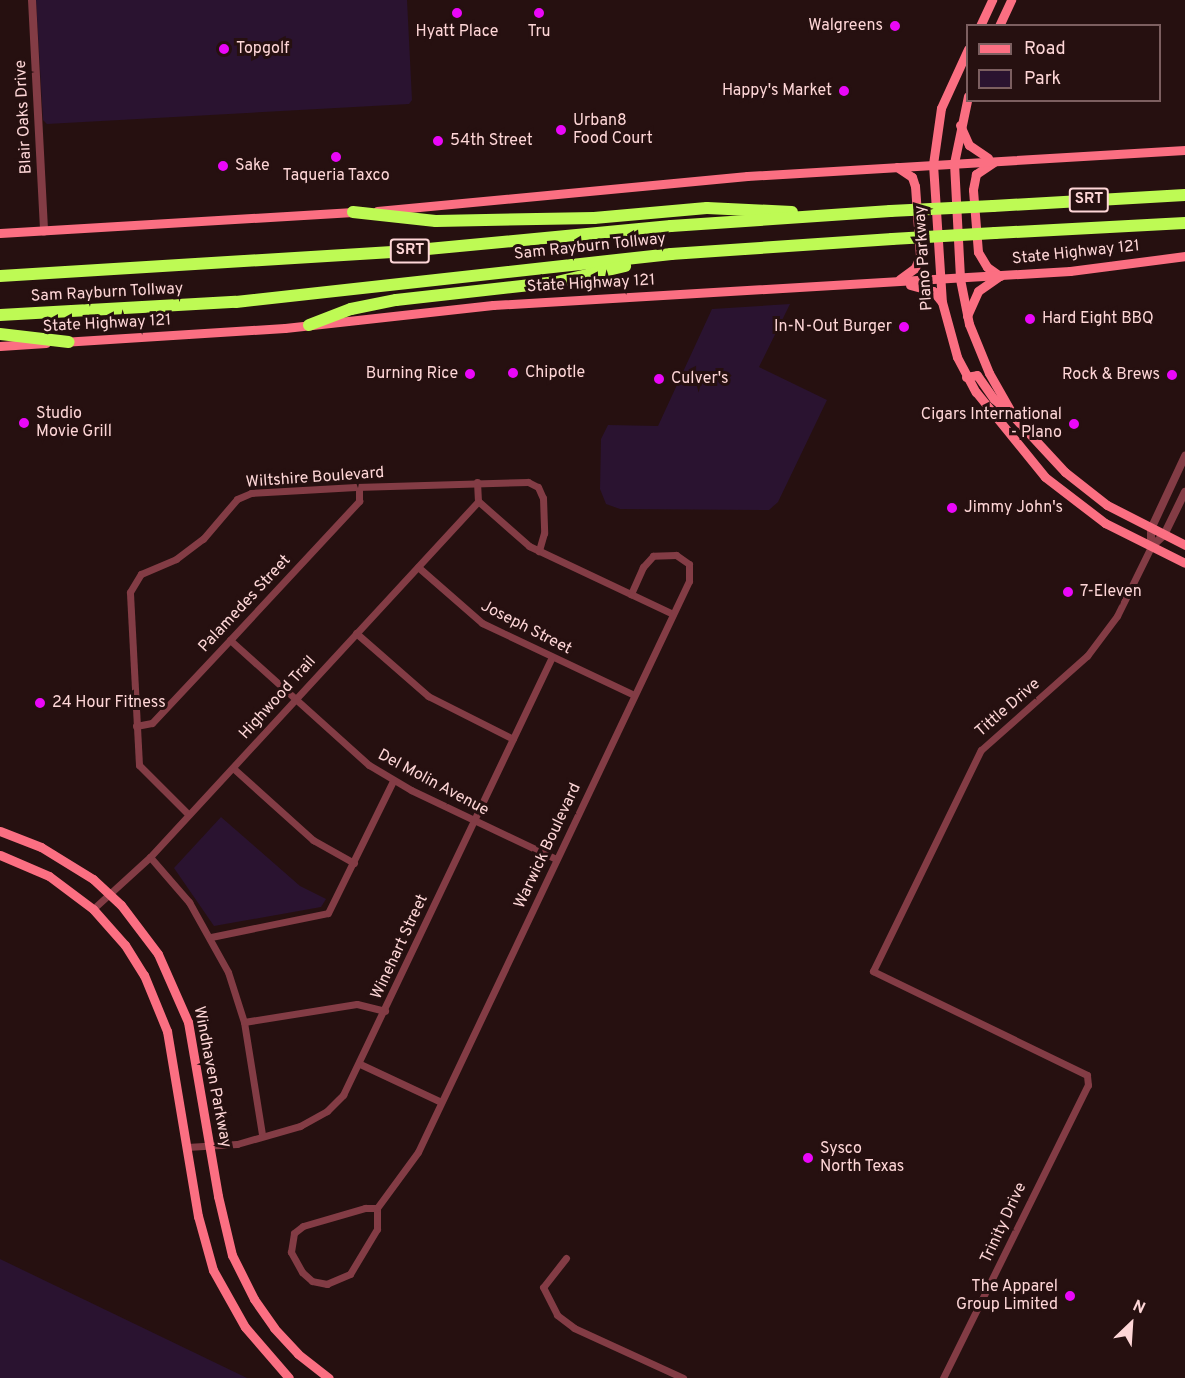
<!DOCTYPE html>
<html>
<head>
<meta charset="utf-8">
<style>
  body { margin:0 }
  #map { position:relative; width:1185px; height:1378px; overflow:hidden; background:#261010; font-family:Overpass,sans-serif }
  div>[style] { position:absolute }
  .green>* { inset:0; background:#2a1330 }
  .minor>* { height:7px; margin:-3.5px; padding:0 3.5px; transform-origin:3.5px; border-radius:3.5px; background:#833c45 }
  .tertiary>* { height:8px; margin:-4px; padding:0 4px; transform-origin:4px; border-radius:4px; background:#833c45 }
  .secondary>* { height:9px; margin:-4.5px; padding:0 4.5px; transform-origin:4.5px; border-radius:4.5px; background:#fb6f82 }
  .motorway>* { height:12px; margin:-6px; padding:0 6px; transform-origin:6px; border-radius:6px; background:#befa54 }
  .motorway-bridge>* { height:12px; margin:-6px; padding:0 6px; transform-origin:6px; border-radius:6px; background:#befa54 }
  .dots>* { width:16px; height:16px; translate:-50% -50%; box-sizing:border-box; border:3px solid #261010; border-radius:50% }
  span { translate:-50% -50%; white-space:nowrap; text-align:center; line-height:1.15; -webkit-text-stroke:6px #261010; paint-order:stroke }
  .shield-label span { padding:2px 4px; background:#261010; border:2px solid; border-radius:4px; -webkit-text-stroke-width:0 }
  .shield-label { font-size:15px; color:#fed6d7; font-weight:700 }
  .poi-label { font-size:16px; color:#fed6d7 }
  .right { translate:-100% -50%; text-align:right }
  .left { translate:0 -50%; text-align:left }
  .street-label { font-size:16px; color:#fed6d7 }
  .legend { position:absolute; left:966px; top:24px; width:195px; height:78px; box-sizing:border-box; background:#261010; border:2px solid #7c5f60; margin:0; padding:8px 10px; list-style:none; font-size:18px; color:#fed6d7 }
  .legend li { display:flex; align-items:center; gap:12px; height:30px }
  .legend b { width:30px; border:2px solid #7c5f60 }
  .north { position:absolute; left:1101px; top:1294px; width:60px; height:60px; -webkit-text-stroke:4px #261010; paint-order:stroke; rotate:25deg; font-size:16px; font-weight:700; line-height:24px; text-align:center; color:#fed6d7 }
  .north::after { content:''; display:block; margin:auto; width:21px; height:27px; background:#fed6d7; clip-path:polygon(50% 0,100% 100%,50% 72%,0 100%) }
</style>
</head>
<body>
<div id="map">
  <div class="green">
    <i style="clip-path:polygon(36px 0,407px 0,412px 100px,409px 104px,47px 124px,43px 120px)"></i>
    <i style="clip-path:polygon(790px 304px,759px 367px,827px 400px,778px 502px,769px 510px,620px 509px,606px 504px,600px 489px,601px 439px,608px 425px,658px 426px,712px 309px)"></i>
    <i style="clip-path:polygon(221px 817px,300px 886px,326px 899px,321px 907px,214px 926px,174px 868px)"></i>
    <i style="clip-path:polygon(0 1259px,247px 1378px,0 1378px)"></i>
  </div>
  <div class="minor">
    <i style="left:477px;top:482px;width:19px;rotate:87deg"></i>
    <i style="left:478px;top:501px;width:68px;rotate:41.4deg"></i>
    <i style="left:529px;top:546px;width:159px;rotate:25.3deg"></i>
    <i style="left:418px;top:567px;width:85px;rotate:41.2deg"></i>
    <i style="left:482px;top:623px;width:168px;rotate:25.3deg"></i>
    <i style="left:356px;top:633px;width:96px;rotate:41.2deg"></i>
    <i style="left:428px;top:696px;width:95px;rotate:26.8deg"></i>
    <i style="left:230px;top:640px;width:187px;rotate:42deg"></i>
    <i style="left:369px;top:765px;width:49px;rotate:30.8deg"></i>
    <i style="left:411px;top:790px;width:161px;rotate:25.4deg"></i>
    <i style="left:136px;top:726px;width:16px;rotate:-11deg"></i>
    <i style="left:152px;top:723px;width:114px;rotate:-46.8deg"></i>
    <i style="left:230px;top:640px;width:190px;rotate:-47.1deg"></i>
    <i style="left:359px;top:501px;width:14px;rotate:-90deg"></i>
    <i style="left:233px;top:768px;width:108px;rotate:42deg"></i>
    <i style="left:313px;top:840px;width:47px;rotate:29.3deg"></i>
    <i style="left:188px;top:814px;width:69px;rotate:-135deg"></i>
    <i style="left:139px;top:765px;width:173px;rotate:-93deg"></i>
    <i style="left:130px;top:592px;width:21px;rotate:-59deg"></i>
    <i style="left:141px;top:574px;width:38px;rotate:-23deg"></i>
    <i style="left:176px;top:559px;width:34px;rotate:-37deg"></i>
    <i style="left:203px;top:539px;width:52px;rotate:-49.6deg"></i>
    <i style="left:237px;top:499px;width:15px;rotate:-23deg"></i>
    <i style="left:251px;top:493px;width:105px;rotate:-3.3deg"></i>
    <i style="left:356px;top:487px;width:172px;rotate:-1.7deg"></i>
    <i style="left:528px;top:482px;width:11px;rotate:27deg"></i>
    <i style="left:538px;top:487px;width:12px;rotate:66deg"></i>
    <i style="left:543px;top:498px;width:35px;rotate:88deg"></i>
    <i style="left:544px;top:533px;width:19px;rotate:106deg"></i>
    <i style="left:150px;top:857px;width:60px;rotate:49.1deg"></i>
    <i style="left:189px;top:902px;width:80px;rotate:60.9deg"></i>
    <i style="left:228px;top:972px;width:52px;rotate:72.3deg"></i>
    <i style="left:244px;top:1022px;width:114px;rotate:80.9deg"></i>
    <i style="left:93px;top:909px;width:77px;rotate:-42.4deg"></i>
    <i style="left:150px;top:857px;width:484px;rotate:-47.3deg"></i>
    <i style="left:211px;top:937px;width:119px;rotate:-11.6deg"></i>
    <i style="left:328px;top:913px;width:147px;rotate:-63.8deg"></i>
    <i style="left:244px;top:1022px;width:114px;rotate:-9.1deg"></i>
    <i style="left:357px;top:1004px;width:29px;rotate:14deg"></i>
    <i style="left:360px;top:1064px;width:89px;rotate:25.1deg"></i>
    <i style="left:187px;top:1147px;width:50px;rotate:-3.4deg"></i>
    <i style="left:237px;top:1144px;width:66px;rotate:-15.9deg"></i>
    <i style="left:300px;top:1126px;width:31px;rotate:-29deg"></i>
    <i style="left:327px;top:1111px;width:23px;rotate:-45deg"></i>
    <i style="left:343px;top:1095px;width:485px;rotate:-64.5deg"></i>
    <i style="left:377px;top:1208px;width:21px;rotate:90deg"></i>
    <i style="left:377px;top:1229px;width:52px;rotate:121deg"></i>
    <i style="left:350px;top:1274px;width:25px;rotate:157deg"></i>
    <i style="left:327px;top:1284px;width:15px;rotate:-169deg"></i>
    <i style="left:312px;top:1281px;width:13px;rotate:-138deg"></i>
    <i style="left:302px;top:1272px;width:23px;rotate:-119deg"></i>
    <i style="left:291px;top:1252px;width:19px;rotate:-81deg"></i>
    <i style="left:294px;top:1233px;width:11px;rotate:-38deg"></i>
    <i style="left:303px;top:1226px;width:65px;rotate:-16.2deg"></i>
    <i style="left:365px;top:1208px;width:12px"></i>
    <i style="left:377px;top:1208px;width:69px;rotate:-53.8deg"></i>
    <i style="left:418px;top:1152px;width:632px;rotate:-64.61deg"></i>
    <i style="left:689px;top:581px;width:17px;rotate:-90deg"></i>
    <i style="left:689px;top:564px;width:16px;rotate:-145deg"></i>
    <i style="left:676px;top:555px;width:23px;rotate:178deg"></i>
    <i style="left:653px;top:556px;width:15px;rotate:132deg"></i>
    <i style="left:643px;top:567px;width:30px;rotate:114deg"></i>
    <i style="left:566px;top:1258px;width:37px;rotate:128deg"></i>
    <i style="left:543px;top:1287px;width:31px;rotate:63deg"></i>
    <i style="left:557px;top:1315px;width:21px;rotate:37deg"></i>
    <i style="left:574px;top:1328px;width:120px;rotate:24.6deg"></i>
    <i style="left:943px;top:1378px;width:327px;rotate:-63.7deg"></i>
    <i style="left:1088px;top:1085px;width:10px;rotate:-96deg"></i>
    <i style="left:1087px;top:1075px;width:238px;rotate:-154.1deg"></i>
    <i style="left:873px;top:971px;width:246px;rotate:-64deg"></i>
    <i style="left:981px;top:750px;width:142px;rotate:-41.6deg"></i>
    <i style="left:1087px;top:656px;width:50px;rotate:-53.1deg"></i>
    <i style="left:1117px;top:616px;width:77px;rotate:-63.8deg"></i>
  </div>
  <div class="tertiary">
    <i style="left:32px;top:0;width:232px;rotate:87deg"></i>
    <i style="left:1151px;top:547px;width:18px;rotate:-90deg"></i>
    <i style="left:1151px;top:529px;width:81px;rotate:-65deg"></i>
    <i style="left:1151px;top:547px;width:18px;rotate:-43deg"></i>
    <i style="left:1164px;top:535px;width:48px;rotate:-64deg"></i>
  </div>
  <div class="secondary">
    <i style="left:980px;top:26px;width:29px;rotate:-65deg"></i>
    <i style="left:999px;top:26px;width:29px;rotate:-65deg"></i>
    <i style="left:968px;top:49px;width:65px;rotate:114.6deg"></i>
    <i style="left:941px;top:108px;width:57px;rotate:98.1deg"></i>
    <i style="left:933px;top:164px;width:138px;rotate:86.3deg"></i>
    <i style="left:942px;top:302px;width:57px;rotate:74.7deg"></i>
    <i style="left:957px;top:357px;width:40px;rotate:62deg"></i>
    <i style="left:976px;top:392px;width:109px;rotate:50.9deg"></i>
    <i style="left:1045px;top:477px;width:76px;rotate:37.5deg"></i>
    <i style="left:1105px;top:523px;width:89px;rotate:26.6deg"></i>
    <i style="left:968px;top:96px;width:68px;rotate:101.8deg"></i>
    <i style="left:954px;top:163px;width:116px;rotate:87deg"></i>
    <i style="left:960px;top:279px;width:46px;rotate:78.7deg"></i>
    <i style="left:969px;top:324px;width:53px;rotate:67.8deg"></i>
    <i style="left:989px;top:373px;width:51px;rotate:60.4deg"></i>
    <i style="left:1014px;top:417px;width:75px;rotate:47.2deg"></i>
    <i style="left:1065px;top:472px;width:53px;rotate:38.2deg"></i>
    <i style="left:1107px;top:505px;width:88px;rotate:27.1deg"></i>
    <i style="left:960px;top:125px;width:22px;rotate:66deg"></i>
    <i style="left:969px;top:145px;width:23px;rotate:34deg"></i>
    <i style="left:994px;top:162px;width:22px;rotate:146deg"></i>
    <i style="left:976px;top:174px;width:16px;rotate:101deg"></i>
    <i style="left:973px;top:190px;width:62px;rotate:85.4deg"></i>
    <i style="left:978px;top:252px;width:17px;rotate:59deg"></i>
    <i style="left:987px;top:267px;width:16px;rotate:35deg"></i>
    <i style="left:897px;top:167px;width:18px;rotate:34deg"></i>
    <i style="left:912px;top:177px;width:9px;rotate:72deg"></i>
    <i style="left:915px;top:186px;width:70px;rotate:85.9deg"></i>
    <i style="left:920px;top:256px;width:13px;rotate:113deg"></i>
    <i style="left:915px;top:268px;width:19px;rotate:144deg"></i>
    <i style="left:377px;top:211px;width:372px;rotate:-5.4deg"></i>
    <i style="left:747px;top:176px;width:439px;rotate:-3.4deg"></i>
    <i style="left:0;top:233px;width:358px;rotate:-3.4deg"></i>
    <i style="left:910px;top:285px;width:24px;rotate:15deg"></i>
    <i style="left:933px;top:291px;width:13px;rotate:51deg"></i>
    <i style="left:967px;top:316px;width:27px;rotate:-66deg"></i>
    <i style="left:978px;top:291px;width:24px;rotate:-35deg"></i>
    <i style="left:62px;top:342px;width:223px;rotate:-3.6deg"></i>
    <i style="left:285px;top:328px;width:209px;rotate:-6.3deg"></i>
    <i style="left:493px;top:305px;width:578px;rotate:-3.37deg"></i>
    <i style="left:1070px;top:271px;width:116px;rotate:-7.4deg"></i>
    <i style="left:0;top:346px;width:46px;rotate:-3.7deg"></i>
    <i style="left:966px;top:377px;width:11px;rotate:-10deg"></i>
    <i style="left:977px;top:375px;width:29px;rotate:55deg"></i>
    <i style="left:994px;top:399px;width:18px;rotate:41deg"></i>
    <i style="left:0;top:831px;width:44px;rotate:21.3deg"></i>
    <i style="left:41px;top:847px;width:61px;rotate:31.6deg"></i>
    <i style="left:93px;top:879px;width:38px;rotate:43deg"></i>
    <i style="left:121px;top:905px;width:61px;rotate:52.9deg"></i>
    <i style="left:158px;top:954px;width:74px;rotate:66.2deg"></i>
    <i style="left:188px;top:1022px;width:177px;rotate:80.2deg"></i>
    <i style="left:218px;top:1196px;width:61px;rotate:76.7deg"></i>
    <i style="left:232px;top:1255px;width:49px;rotate:63.4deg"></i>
    <i style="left:254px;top:1299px;width:35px;rotate:55deg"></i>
    <i style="left:274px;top:1328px;width:35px;rotate:47deg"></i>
    <i style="left:298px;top:1354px;width:39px;rotate:38deg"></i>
    <i style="left:0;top:855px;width:53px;rotate:23.2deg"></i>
    <i style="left:49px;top:876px;width:55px;rotate:36.9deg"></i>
    <i style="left:93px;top:909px;width:48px;rotate:48.4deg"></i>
    <i style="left:125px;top:945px;width:36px;rotate:58deg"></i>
    <i style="left:144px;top:975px;width:61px;rotate:67.7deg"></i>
    <i style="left:167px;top:1031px;width:188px;rotate:80.5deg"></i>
    <i style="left:198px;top:1216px;width:56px;rotate:74.5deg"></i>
    <i style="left:213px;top:1270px;width:65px;rotate:60.7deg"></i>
    <i style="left:245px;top:1327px;width:67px;rotate:49.2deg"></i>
  </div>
  <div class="motorway">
    <i style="left:993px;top:206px;width:192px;rotate:-3.3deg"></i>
    <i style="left:353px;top:212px;width:83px;rotate:6.2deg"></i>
    <i style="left:436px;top:221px;width:158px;rotate:-1.1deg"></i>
    <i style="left:594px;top:218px;width:113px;rotate:-5.1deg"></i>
    <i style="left:707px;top:208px;width:85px;rotate:2.7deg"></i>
    <i style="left:995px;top:233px;width:190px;rotate:-3deg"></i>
    <i style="left:0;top:276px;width:397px;rotate:-3.5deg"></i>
    <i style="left:396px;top:252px;width:276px;rotate:-5.4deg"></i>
    <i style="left:671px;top:226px;width:220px;rotate:-3.9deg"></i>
    <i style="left:0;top:315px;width:236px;rotate:-3.2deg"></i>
    <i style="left:236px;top:302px;width:438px;rotate:-6.3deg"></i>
    <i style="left:671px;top:254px;width:222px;rotate:-3.9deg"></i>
    <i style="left:309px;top:325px;width:45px;rotate:-20.9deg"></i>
    <i style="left:351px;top:309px;width:46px;rotate:-11.3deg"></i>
    <i style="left:396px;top:300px;width:162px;rotate:-6.4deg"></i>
    <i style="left:557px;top:282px;width:70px;rotate:-13.2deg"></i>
    <i style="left:0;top:334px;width:69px;rotate:6.6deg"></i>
  </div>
  <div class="motorway-bridge">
    <i style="left:890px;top:211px;width:103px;rotate:-2.8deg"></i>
    <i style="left:892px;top:239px;width:103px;rotate:-3.3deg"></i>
  </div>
  <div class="dots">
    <i style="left:457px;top:13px;background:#ea07f8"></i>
    <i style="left:539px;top:13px;background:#ea07f8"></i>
    <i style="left:895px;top:26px;background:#ea07f8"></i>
    <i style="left:224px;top:49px;background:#ea07f8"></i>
    <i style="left:844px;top:91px;background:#ea07f8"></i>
    <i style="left:561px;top:130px;background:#ea07f8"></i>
    <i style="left:438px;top:141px;background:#ea07f8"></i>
    <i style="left:336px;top:157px;background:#ea07f8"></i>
    <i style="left:223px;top:166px;background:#ea07f8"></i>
    <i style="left:1030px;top:319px;background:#ea07f8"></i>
    <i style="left:904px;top:327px;background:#ea07f8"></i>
    <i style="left:513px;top:373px;background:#ea07f8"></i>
    <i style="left:470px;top:374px;background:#ea07f8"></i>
    <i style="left:1172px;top:375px;background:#ea07f8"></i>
    <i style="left:659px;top:379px;background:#ea07f8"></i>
    <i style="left:24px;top:423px;background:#ea07f8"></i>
    <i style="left:1074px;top:424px;background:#ea07f8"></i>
    <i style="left:952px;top:508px;background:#ea07f8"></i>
    <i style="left:1068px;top:592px;background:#ea07f8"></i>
    <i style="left:40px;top:703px;background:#ea07f8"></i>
    <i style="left:808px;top:1158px;background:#ea07f8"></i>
    <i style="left:1070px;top:1296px;background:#ea07f8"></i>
  </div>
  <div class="shield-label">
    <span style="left:1089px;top:200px">SRT</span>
    <span style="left:410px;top:251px">SRT</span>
  </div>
  <div class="poi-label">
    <span class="right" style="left:883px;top:26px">Walgreens</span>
    <span style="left:457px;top:32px">Hyatt Place</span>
    <span style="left:539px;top:32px">Tru</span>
    <span class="left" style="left:236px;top:49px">Topgolf</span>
    <span class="right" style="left:832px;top:91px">Happy's Market</span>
    <span class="left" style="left:573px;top:130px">Urban8<br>Food Court</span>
    <span class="left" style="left:450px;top:141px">54th Street</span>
    <span class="left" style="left:235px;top:166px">Sake</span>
    <span style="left:336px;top:176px">Taqueria Taxco</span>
    <span class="left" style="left:1042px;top:319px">Hard Eight BBQ</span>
    <span class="right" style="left:892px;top:327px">In-N-Out Burger</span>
    <span class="left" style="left:525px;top:373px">Chipotle</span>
    <span class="right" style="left:458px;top:374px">Burning Rice</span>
    <span class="right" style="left:1160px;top:375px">Rock &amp; Brews</span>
    <span class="left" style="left:671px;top:379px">Culver's</span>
    <span class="left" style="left:36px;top:423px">Studio<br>Movie Grill</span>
    <span class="right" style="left:1062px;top:424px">Cigars International<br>- Plano</span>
    <span class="left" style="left:964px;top:508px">Jimmy John's</span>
    <span class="left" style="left:1080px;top:592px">7-Eleven</span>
    <span class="left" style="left:52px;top:703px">24 Hour Fitness</span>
    <span class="left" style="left:820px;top:1158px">Sysco<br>North Texas</span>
    <span class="right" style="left:1058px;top:1296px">The Apparel<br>Group Limited</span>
  </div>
  <div class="street-label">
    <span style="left:24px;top:117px;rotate:-93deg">Blair Oaks Drive</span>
    <span style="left:590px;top:247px;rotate:-6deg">Sam Rayburn Tollway</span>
    <span style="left:1076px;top:253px;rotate:-6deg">State Highway 121</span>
    <span style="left:924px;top:258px;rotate:-94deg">Plano Parkway</span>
    <span style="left:591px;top:284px;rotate:-3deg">State Highway 121</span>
    <span style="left:107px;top:293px;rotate:-3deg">Sam Rayburn Tollway</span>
    <span style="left:107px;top:324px;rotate:-3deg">State Highway 121</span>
    <span style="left:315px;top:478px;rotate:-4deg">Wiltshire Boulevard</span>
    <span style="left:245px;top:604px;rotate:-47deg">Palamedes Street</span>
    <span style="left:526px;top:628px;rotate:27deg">Joseph Street</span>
    <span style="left:278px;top:698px;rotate:-48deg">Highwood Trail</span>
    <span style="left:1008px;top:708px;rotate:-41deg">Tittle Drive</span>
    <span style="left:433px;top:783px;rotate:28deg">Del Molin Avenue</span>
    <span style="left:548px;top:846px;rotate:-65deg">Warwick Boulevard</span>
    <span style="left:400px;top:947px;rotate:-65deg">Winehart Street</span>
    <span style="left:212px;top:1077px;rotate:79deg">Windhaven Parkway</span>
    <span style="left:1004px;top:1223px;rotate:-65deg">Trinity Drive</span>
  </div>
  <ul class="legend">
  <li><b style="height:8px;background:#fb6f82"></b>Road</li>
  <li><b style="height:16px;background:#2a1330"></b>Park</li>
  </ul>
  <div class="north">N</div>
</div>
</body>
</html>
